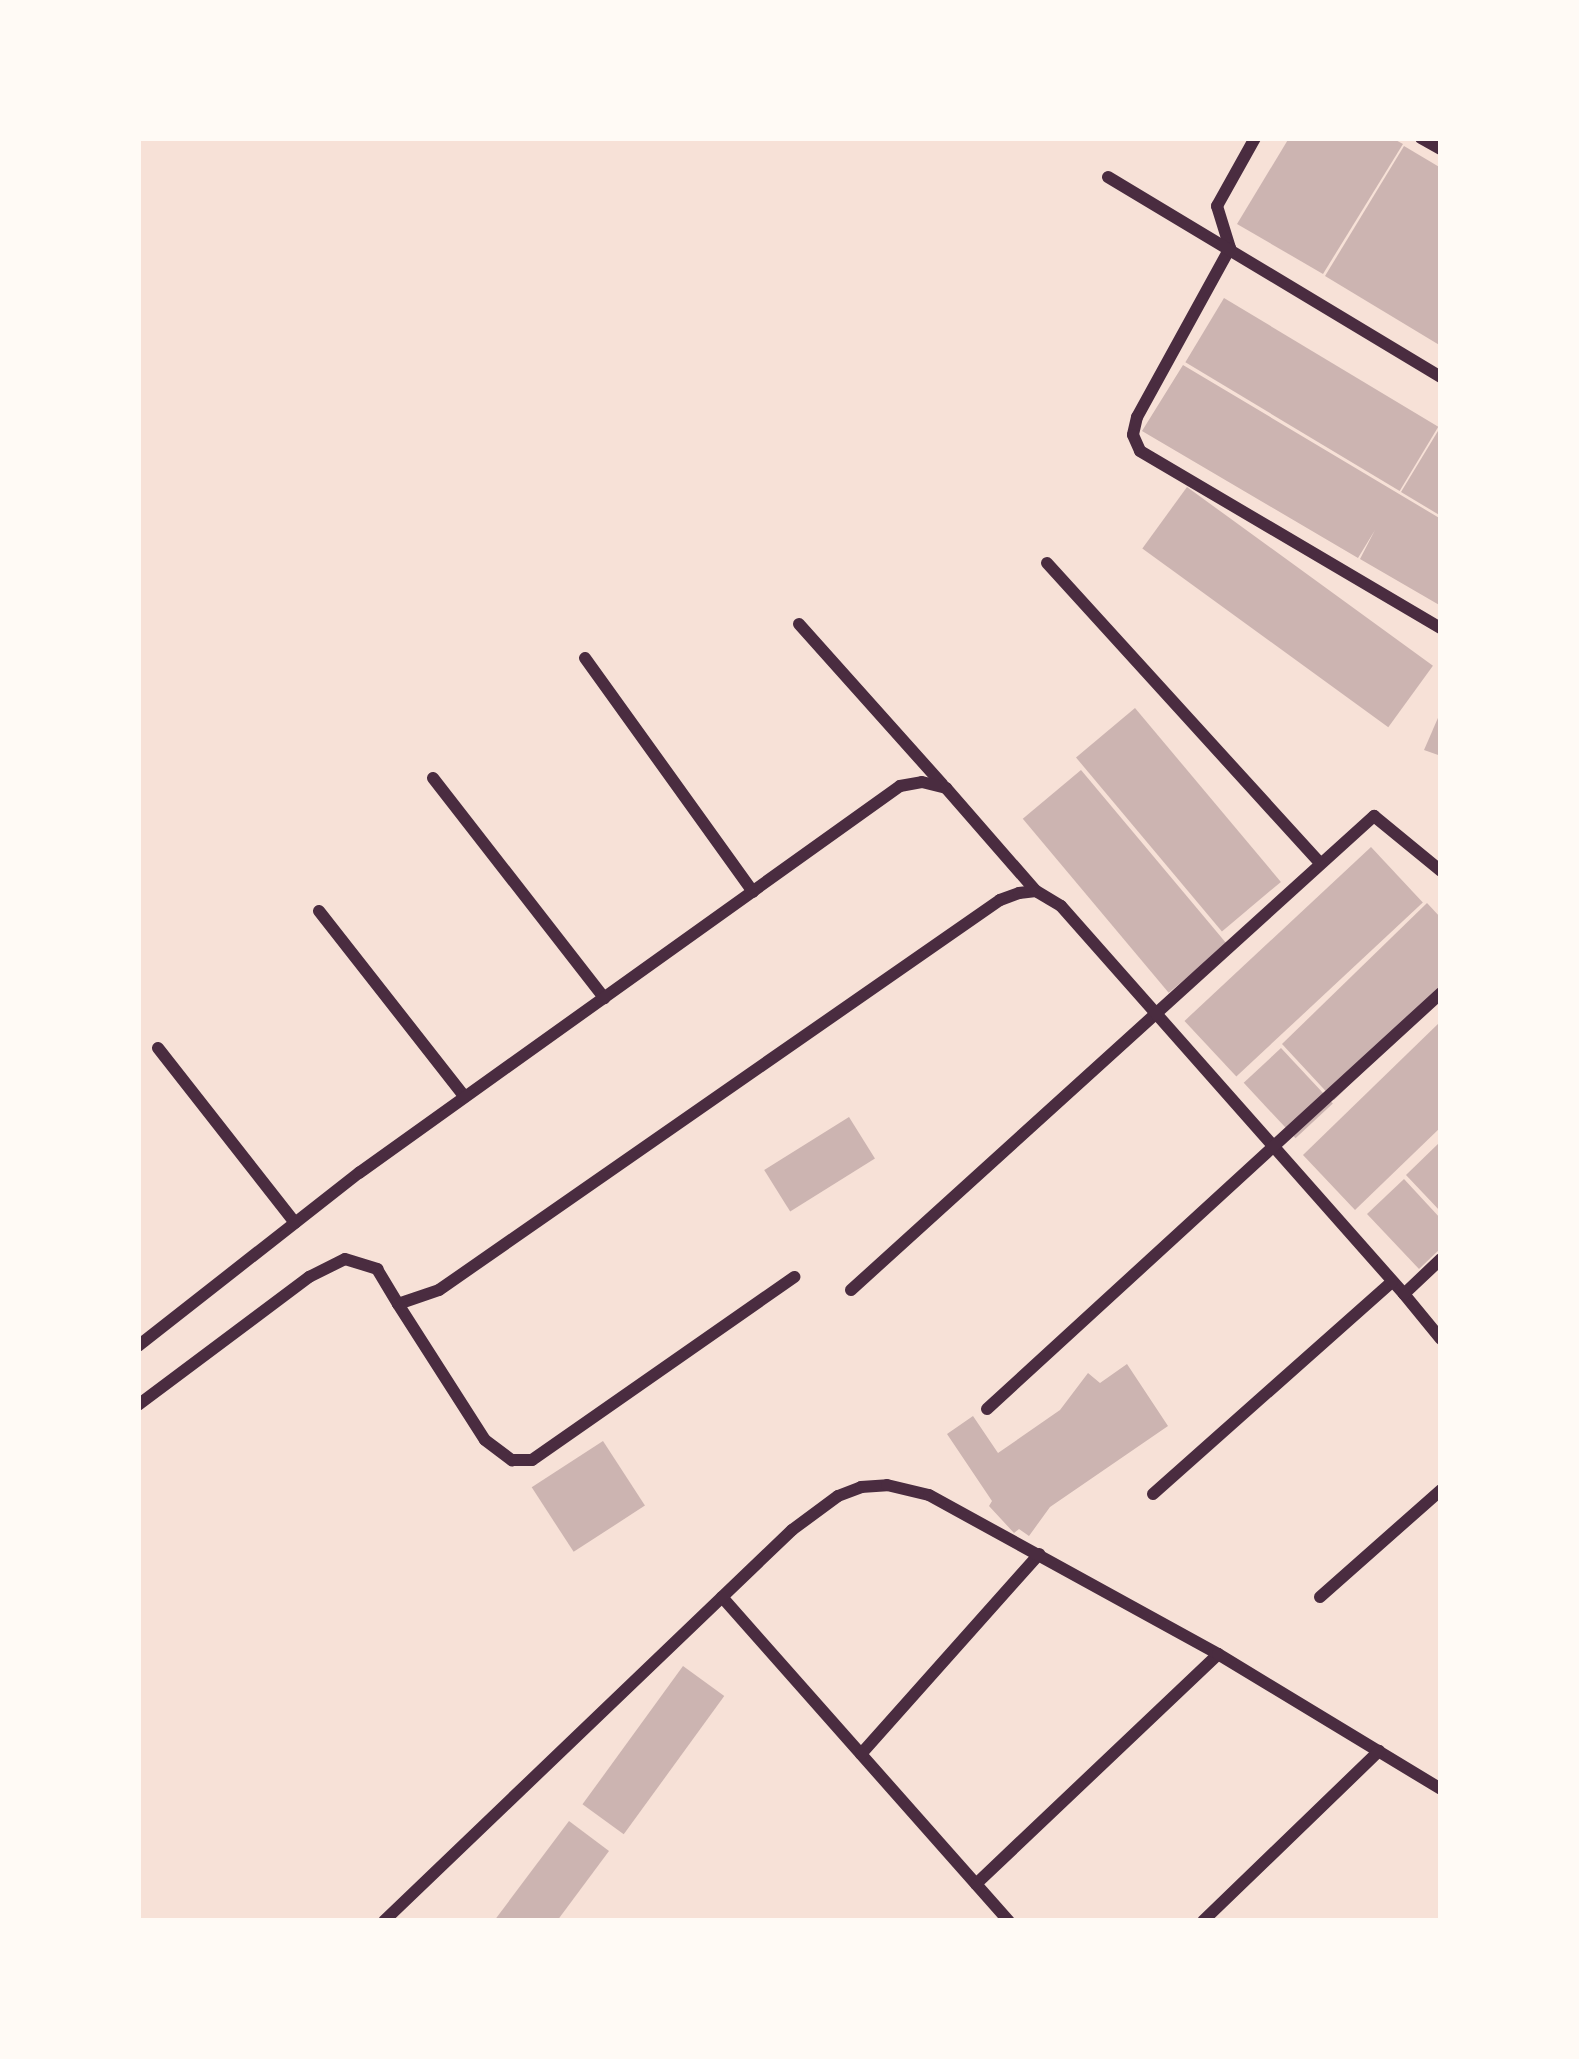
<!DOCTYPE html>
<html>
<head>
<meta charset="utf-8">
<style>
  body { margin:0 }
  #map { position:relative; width:1579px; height:2059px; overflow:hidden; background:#f7e1d7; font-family:Jost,sans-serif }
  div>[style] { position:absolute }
  .building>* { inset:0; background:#ccb4b1; transform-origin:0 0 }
  .minor>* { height:12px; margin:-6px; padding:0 6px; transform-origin:6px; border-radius:6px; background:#4a2c40 }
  span { translate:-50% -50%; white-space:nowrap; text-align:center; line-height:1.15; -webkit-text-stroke:10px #fffaf5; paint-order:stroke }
  .frame { position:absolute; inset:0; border:141px solid #fffaf5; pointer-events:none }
</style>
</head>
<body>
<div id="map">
  <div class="building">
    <i style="clip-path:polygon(1289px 138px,1392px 138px,1403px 144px,1323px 274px,1237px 224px)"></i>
    <i style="clip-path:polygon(1404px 146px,1441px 168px,1441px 346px,1325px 276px)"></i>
    <i style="left:1224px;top:298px;width:250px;height:75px;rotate:31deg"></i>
    <i style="clip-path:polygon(1183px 365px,1441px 519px,1441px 606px,1360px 559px,1375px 530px,1358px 558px,1142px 431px)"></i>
    <i style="clip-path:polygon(1441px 426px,1441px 516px,1401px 492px)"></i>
    <i style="left:1187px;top:487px;width:304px;height:76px;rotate:36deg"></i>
    <i style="left:1135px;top:708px;width:227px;height:77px;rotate:50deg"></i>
    <i style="clip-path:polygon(1441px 711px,1441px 756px,1424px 750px)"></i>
    <i style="left:1081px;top:770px;width:227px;height:76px;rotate:50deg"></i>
    <i style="left:1371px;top:847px;width:76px;height:255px;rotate:47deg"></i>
    <i style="clip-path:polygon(1427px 903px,1441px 918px,1441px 996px,1334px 1100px,1282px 1044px)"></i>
    <i style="clip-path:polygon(1441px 1021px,1441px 1127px,1355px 1210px,1303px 1155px)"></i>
    <i style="left:1281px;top:1048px;width:76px;height:51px;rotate:47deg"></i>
    <i style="left:849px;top:1117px;width:49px;height:100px;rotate:58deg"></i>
    <i style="clip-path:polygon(1441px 1141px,1441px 1212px,1406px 1175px)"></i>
    <i style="clip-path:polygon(1404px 1179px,1441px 1219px,1441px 1248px,1419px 1269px,1367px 1214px)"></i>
    <i style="clip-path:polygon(1127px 1364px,1168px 1426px,1050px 1507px,1029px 1536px,1019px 1529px,1014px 1533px,989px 1506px,992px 1501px,947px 1434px,973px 1416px,998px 1453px,1060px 1410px,1088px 1373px,1100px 1383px)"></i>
    <i style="left:603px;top:1441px;width:77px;height:85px;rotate:57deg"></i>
    <i style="left:683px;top:1666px;width:51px;height:171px;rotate:36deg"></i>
    <i style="clip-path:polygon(569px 1821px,609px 1851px,557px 1921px,494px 1921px)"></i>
  </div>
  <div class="minor">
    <i style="left:1255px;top:138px;width:78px;rotate:119.2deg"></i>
    <i style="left:1217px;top:206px;width:44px;rotate:72.8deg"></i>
    <i style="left:1230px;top:248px;width:193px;rotate:118.8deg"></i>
    <i style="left:1137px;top:417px;width:18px;rotate:103deg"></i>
    <i style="left:1133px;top:435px;width:17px;rotate:66deg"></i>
    <i style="left:1140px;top:451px;width:349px;rotate:30.5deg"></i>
    <i style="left:1421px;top:138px;width:23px;rotate:29deg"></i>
    <i style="left:1108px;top:177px;width:388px;rotate:31deg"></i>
    <i style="left:1047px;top:563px;width:406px;rotate:47.7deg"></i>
    <i style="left:799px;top:624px;width:215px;rotate:48.2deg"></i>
    <i style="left:585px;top:658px;width:288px;rotate:54.3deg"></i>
    <i style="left:433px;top:778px;width:279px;rotate:52.1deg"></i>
    <i style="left:319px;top:911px;width:236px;rotate:51.9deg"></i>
    <i style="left:158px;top:1048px;width:222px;rotate:51.9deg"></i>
    <i style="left:851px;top:1290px;width:706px;rotate:-42.19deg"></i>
    <i style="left:1374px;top:816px;width:87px;rotate:39.4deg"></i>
    <i style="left:1404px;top:1294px;width:58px;rotate:50.6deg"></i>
    <i style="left:398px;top:1304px;width:161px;rotate:57.4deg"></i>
    <i style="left:485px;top:1440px;width:34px;rotate:37deg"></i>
    <i style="left:512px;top:1460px;width:20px"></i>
    <i style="left:532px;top:1460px;width:320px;rotate:-34.9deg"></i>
    <i style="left:138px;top:1346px;width:281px;rotate:-38.1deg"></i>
    <i style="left:359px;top:1173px;width:665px;rotate:-35.58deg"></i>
    <i style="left:900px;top:786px;width:22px;rotate:-10deg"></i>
    <i style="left:922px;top:782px;width:25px;rotate:14deg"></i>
    <i style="left:946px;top:788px;width:137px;rotate:48.9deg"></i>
    <i style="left:138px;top:1405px;width:214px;rotate:-36.8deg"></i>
    <i style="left:309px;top:1277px;width:40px;rotate:-26.6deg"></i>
    <i style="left:345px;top:1259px;width:34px;rotate:17deg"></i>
    <i style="left:377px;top:1269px;width:41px;rotate:59deg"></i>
    <i style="left:398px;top:1304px;width:43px;rotate:-18.9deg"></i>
    <i style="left:439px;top:1290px;width:683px;rotate:-34.81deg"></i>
    <i style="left:1000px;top:900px;width:20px;rotate:-20deg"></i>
    <i style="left:1019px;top:893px;width:17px;rotate:-7deg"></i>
    <i style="left:1036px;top:891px;width:29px;rotate:31deg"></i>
    <i style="left:1061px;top:906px;width:518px;rotate:48.52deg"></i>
    <i style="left:1404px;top:1294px;width:51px;rotate:-43.4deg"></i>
    <i style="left:987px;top:1409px;width:616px;rotate:-42.5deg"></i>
    <i style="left:1153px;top:1494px;width:319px;rotate:-41.6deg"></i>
    <i style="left:722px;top:1597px;width:433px;rotate:48.5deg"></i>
    <i style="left:1320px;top:1597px;width:162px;rotate:-41.5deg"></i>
    <i style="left:861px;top:1754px;width:268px;rotate:-48.3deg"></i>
    <i style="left:976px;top:1884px;width:334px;rotate:-43.5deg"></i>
    <i style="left:384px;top:1921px;width:565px;rotate:-43.78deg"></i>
    <i style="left:792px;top:1530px;width:57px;rotate:-36.5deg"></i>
    <i style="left:838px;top:1496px;width:25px;rotate:-21deg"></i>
    <i style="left:861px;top:1487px;width:26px;rotate:-4deg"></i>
    <i style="left:887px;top:1485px;width:43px;rotate:13.4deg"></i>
    <i style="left:929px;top:1495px;width:330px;rotate:28.8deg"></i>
    <i style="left:1218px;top:1654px;width:261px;rotate:31.2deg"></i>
    <i style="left:1203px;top:1921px;width:245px;rotate:-44deg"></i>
  </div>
  <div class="frame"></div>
</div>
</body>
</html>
